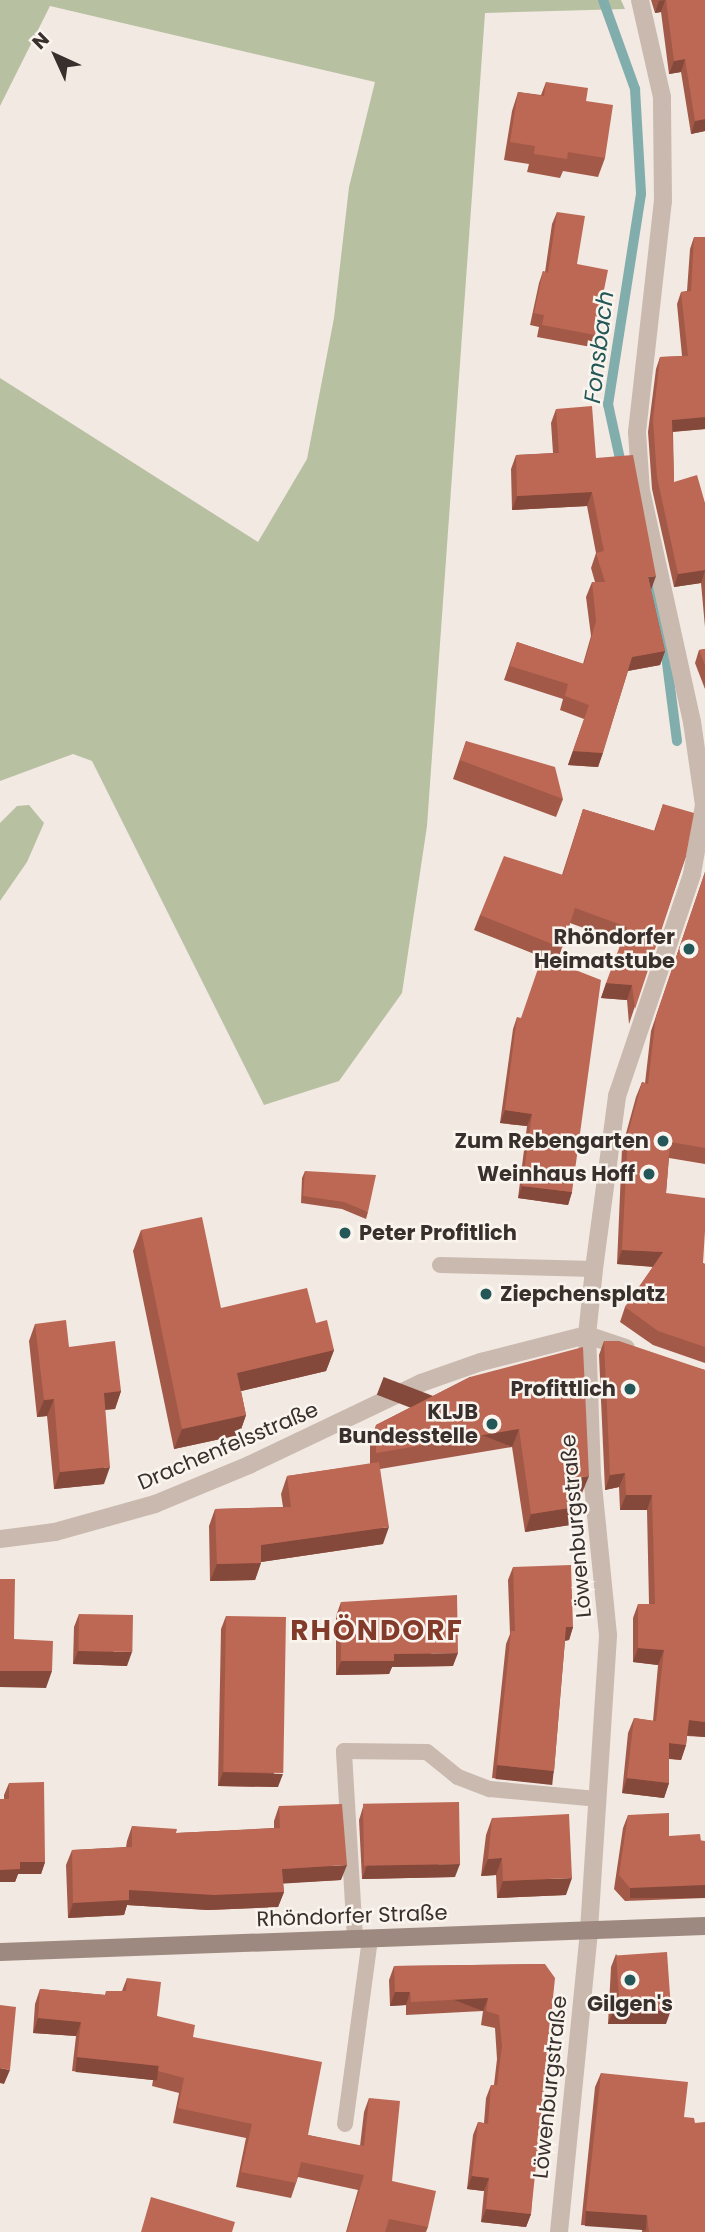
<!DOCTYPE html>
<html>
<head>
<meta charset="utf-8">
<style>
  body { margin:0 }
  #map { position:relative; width:705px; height:2232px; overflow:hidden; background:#f2e9e2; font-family:Poppins,sans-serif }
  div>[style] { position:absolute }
  .green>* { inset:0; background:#b8c0a2 }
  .stream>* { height:10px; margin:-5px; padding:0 5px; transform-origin:5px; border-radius:5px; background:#82adad }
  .service>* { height:16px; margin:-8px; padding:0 8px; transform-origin:8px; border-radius:8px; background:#cab9ae }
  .minor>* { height:18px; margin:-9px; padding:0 9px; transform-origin:9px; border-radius:9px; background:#cab9ae }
  .secondary>* { height:18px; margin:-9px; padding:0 9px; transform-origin:9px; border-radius:9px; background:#9d897f }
  .wall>* { inset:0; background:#a35948 }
  .shaded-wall>* { inset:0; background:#84493b; transform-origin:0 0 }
  .building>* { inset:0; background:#bd6854; transform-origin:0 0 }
  .dots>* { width:19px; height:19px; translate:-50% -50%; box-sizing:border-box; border:4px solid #faf4ee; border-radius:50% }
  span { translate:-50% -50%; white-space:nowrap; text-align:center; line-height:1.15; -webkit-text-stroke:5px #faf4ee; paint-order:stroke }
  .poi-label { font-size:21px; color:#392f2c; font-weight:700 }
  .right { translate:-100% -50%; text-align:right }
  .left { translate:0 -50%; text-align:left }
  .street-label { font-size:21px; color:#392f2c }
  .water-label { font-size:23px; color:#245758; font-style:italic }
  .district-label { font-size:28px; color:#823b2b; font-weight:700; letter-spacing:2px }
  .north { position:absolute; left:21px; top:21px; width:70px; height:70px; -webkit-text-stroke:5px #faf4ee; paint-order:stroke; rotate:315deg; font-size:19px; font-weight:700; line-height:28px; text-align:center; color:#392f2c }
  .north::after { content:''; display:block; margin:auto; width:24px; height:32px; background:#392f2c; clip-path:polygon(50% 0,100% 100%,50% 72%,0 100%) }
</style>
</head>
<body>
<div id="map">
  <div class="green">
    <i style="clip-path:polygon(0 0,621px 0,625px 9px,485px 13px,427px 826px,402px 993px,339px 1081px,264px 1105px,92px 761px,73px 754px,0 781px,0 378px,258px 542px,307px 459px,334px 318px,349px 187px,375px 82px,50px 6px,0 106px)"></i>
    <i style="clip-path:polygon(29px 805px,44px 823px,27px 862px,0 901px,0 823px,17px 806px)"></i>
  </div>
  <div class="stream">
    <i style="left:603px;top:0;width:95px;rotate:70.2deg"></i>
    <i style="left:635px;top:89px;width:105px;rotate:86.7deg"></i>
    <i style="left:641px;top:194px;width:213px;rotate:98.9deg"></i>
    <i style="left:608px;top:404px;width:66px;rotate:77.7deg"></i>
    <i style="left:649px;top:578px;width:48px;rotate:74.2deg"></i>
    <i style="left:662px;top:624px;width:118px;rotate:82.7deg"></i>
  </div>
  <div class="service">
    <i style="left:440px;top:1265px;width:154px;rotate:1.5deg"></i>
    <i style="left:355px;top:1938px;width:187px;rotate:-93.4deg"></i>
    <i style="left:344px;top:1751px;width:83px;rotate:0.7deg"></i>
    <i style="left:427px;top:1752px;width:40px;rotate:39deg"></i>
    <i style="left:458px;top:1777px;width:34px;rotate:21deg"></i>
    <i style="left:490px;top:1789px;width:107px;rotate:5.3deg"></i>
    <i style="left:345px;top:2124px;width:188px;rotate:-82.3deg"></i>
  </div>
  <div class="minor">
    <i style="left:0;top:1539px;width:55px;rotate:-7.3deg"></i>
    <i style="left:55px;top:1532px;width:104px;rotate:-15.6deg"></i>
    <i style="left:155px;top:1504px;width:102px;rotate:-22.5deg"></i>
    <i style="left:249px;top:1465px;width:191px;rotate:-25.5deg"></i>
    <i style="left:421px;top:1383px;width:64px;rotate:-19.3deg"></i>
    <i style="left:481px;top:1362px;width:109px;rotate:-14.3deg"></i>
    <i style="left:587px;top:1335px;width:41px;rotate:18.4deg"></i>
    <i style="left:559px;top:2232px;width:303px;rotate:-84.3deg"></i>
    <i style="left:589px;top:1930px;width:296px;rotate:-86.3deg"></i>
    <i style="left:608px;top:1635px;width:161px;rotate:-95.7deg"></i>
    <i style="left:592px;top:1475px;width:140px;rotate:-92deg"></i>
    <i style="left:587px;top:1335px;width:66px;rotate:-83.9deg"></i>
    <i style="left:594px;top:1269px;width:175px;rotate:-82.4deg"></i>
    <i style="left:617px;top:1096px;width:234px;rotate:-71.3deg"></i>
    <i style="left:692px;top:874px;width:70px;rotate:-80.1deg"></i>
    <i style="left:704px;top:805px;width:84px;rotate:-98.2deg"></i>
    <i style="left:692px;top:722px;width:237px;rotate:-102.4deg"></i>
    <i style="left:641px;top:491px;width:59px;rotate:-93.9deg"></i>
    <i style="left:637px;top:432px;width:232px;rotate:-83.6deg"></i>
    <i style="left:663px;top:201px;width:104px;rotate:-90.6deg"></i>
    <i style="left:662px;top:97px;width:99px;rotate:-102.8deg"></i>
  </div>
  <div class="secondary">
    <i style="left:0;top:1952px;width:705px;rotate:-2.11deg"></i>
  </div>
  <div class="wall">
    <i style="clip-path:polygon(651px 0,705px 0,705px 131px,691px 134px,681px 72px,669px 74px,661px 12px,655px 13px)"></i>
    <i style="clip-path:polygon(546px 82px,586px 101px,605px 158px,598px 177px,563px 171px,560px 178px,527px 172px,529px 164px,504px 160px,512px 111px,518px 92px,541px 95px)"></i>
    <i style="clip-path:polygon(557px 212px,577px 264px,595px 335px,591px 347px,537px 337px,539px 327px,530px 325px,539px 283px,543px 271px,545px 272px,552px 224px)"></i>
    <i style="clip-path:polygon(694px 237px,705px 429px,673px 432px,674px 482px,705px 503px,705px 627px,701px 583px,674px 587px,652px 489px,648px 432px,656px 369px,660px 357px,682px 356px,677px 304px,681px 292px,687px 291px,690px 249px)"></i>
    <i style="clip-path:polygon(556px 409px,596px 458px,651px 590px,665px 651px,660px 665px,628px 671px,598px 767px,568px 765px,584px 719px,560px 710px,563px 699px,504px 680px,517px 642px,583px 664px,591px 636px,586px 597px,592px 582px,595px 582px,591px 568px,596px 553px,587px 506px,512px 510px,511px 469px,516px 455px,553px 453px,551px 423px)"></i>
    <i style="clip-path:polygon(705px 649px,705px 689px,695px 663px,699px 650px)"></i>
    <i style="clip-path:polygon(466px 741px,563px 799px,556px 817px,453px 779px)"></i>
    <i style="clip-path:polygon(663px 804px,686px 856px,629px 1024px,627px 1000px,601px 998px,622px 942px,570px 923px,557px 963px,474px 930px,480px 915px,562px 875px,583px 809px,654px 831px)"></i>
    <i style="clip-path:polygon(705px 872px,705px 1164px,669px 1158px,666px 1193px,703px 1263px,705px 1264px,705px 1363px,653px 1345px,620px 1322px,625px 1307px,653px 1267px,617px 1264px,622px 1148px,636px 1097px,642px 1082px,645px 1083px,651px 1031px)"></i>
    <i style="clip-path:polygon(517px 1017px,572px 1192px,568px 1205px,518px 1198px,527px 1126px,500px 1123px,513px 1029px)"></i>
    <i style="clip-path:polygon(305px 1171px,368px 1212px,366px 1219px,342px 1209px,301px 1203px,302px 1178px)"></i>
    <i style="clip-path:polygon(141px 1230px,221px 1308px,316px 1323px,334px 1350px,326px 1371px,241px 1391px,246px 1415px,239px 1435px,174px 1449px,133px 1251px)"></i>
    <i style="clip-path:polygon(35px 1324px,69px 1347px,121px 1391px,115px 1409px,105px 1410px,104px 1484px,54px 1489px,47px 1416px,37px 1417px,29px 1341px)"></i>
    <i style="clip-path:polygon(604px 1341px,705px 1370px,705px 1737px,687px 1736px,686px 1745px,681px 1760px,669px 1759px,669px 1783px,664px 1798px,622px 1793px,628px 1733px,634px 1718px,653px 1721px,658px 1665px,633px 1662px,633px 1618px,638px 1604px,649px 1604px,647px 1510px,620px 1510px,619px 1487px,605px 1490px,599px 1355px)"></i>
    <i style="clip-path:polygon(470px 1377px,582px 1493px,574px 1494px,570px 1525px,525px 1532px,512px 1447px,380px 1469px,383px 1544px,261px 1562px,255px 1580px,210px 1581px,209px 1526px,215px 1509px,283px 1507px,281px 1494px,287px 1476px,370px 1464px,370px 1442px,376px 1425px)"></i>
    <i style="clip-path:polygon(513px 1567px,573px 1627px,569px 1640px,565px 1641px,554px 1771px,550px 1784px,492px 1778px,506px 1644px,510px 1634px,508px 1580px)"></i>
    <i style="clip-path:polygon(341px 1602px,453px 1666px,392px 1667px,389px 1674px,336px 1675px,336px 1616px)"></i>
    <i style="clip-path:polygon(79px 1614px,127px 1666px,73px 1664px,74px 1627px)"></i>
    <i style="clip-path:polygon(226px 1616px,278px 1787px,218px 1786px,221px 1629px)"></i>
    <i style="clip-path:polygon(9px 1783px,45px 1862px,41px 1874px,18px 1874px,15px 1882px,0 1882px,0 1799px,4px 1799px,4px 1795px)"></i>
    <i style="clip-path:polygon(279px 1806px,341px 1880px,283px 1883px,284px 1892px,278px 1907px,208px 1910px,127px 1905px,124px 1915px,68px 1918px,66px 1865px,72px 1850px,126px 1847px,127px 1841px,132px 1826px,176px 1833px,274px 1828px,274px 1821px)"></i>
    <i style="clip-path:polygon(363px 1807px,455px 1877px,362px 1879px,359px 1820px)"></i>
    <i style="clip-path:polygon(628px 1815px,669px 1836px,705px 1841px,705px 1898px,625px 1901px,614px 1889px,623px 1828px)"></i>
    <i style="clip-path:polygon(492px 1818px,566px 1895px,497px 1898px,496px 1875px,481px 1876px,486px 1835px)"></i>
    <i style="clip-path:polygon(616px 1954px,666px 2024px,608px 2024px,611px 1967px)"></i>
    <i style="clip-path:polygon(545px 1964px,531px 2214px,526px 2227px,481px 2222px,484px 2191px,467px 2189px,473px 2135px,478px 2122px,484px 2123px,486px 2098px,491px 2085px,494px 2085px,497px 2059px,495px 2028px,481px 2025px,483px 2011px,406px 2015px,406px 2005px,390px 2006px,389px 1980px,394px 1966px)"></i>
    <i style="clip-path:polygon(127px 1978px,157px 2016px,193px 2037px,308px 2135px,360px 2146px,364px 2112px,369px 2098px,392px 2181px,428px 2227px,426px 2232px,346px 2232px,358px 2190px,298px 2177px,291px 2198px,236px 2187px,246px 2138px,173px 2123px,179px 2093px,152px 2086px,153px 2080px,72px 2071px,76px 2036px,33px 2033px,35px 2004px,40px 1989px,105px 1995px,106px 1991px,122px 1991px)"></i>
    <i style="clip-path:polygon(601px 2073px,684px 2117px,705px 2232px,642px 2232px,642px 2229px,581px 2225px,595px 2087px)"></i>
  </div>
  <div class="shaded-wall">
    <i style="clip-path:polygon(665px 0,661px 12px,655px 13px,659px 1px)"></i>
    <i style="clip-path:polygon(685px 59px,681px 72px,669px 74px,674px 61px)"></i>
    <i style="clip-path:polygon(705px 119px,705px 131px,691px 134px,695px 121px)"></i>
    <i style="clip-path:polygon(705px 417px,705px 429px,668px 432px,672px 420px)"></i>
    <i style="clip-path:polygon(592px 492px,587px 506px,512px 510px,517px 496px)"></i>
    <i style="clip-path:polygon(705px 570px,701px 583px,674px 587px,678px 574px)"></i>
    <i style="clip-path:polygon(656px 576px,651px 590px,648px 577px)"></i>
    <i style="clip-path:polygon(665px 651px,660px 665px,627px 671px,632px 657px)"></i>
    <i style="clip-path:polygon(573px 751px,603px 753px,598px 767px,568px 765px)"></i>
    <i style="clip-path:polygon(606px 983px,632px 985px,627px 1000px,601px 998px)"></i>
    <i style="clip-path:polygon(505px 1110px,532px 1114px,527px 1126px,500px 1123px)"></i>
    <i style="clip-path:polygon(522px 1186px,572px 1192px,568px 1205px,518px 1198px)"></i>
    <i style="clip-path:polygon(622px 1250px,663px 1252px,658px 1267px,617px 1264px)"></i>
    <i style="clip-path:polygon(334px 1350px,326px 1371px,229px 1394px,237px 1373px)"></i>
    <i style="clip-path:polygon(121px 1391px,115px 1409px,97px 1410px,104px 1393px)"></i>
    <i style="clip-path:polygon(54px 1399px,47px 1416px,37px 1417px,44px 1400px)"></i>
    <i style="clip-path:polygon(246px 1415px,239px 1435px,174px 1449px,182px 1429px)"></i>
    <i style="left:519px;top:1429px;width:19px;height:145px;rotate:111deg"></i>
    <i style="clip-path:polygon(110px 1467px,104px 1484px,54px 1489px,60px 1472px)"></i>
    <i style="clip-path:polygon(625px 1473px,619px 1487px,605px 1490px,610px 1475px)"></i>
    <i style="clip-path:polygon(589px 1476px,582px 1493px,565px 1496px,572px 1478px)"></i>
    <i style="clip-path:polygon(626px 1495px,652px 1495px,647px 1510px,620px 1510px)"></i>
    <i style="clip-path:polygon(576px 1507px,570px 1525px,525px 1532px,531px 1514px)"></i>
    <i style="clip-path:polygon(389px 1527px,383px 1544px,254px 1563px,261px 1545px)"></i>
    <i style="clip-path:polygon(261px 1563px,255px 1580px,210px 1581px,217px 1564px)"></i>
    <i style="clip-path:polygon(566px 1627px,573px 1627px,569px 1640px,561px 1641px)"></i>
    <i style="clip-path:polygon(638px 1648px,664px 1650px,658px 1665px,633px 1662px)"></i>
    <i style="clip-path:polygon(78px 1651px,132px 1652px,127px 1666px,73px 1664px)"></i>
    <i style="clip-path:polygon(458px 1653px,453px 1666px,392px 1667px,389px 1674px,336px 1675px,341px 1661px,394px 1654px)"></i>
    <i style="clip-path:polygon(0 1671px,52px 1671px,46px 1688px,0 1687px)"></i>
    <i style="clip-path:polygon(689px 1720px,705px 1722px,705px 1737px,684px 1735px)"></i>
    <i style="clip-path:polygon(669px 1743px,686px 1745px,681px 1760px,664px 1758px)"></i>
    <i style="left:497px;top:1765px;width:57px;height:14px;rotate:6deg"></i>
    <i style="clip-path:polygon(223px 1772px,283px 1774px,278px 1787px,218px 1786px)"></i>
    <i style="clip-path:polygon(627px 1778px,669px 1783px,664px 1798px,622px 1793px)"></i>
    <i style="clip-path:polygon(502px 1858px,496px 1875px,481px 1876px,488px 1859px)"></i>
    <i style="clip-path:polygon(20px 1862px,45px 1862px,41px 1874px,18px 1874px,15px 1882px,0 1882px,0 1870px)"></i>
    <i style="clip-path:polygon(460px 1864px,455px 1877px,362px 1879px,367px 1865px)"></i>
    <i style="clip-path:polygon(347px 1865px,341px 1880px,277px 1884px,282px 1869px)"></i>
    <i style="clip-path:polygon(572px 1878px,566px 1895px,497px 1898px,503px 1881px)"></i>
    <i style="left:705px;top:1885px;width:13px;height:75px;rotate:90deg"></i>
    <i style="clip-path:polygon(129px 1890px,284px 1892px,278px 1907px,208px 1910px,127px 1905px,124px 1915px,68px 1918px,73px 1903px)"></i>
    <i style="clip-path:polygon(395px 1992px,410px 1992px,406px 2005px,390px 2006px)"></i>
    <i style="left:488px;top:1998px;width:14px;height:77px;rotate:111deg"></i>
    <i style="clip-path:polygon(671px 2010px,666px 2024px,608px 2024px,613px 2011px)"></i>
    <i style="clip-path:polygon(38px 2018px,81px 2022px,76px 2036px,33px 2033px)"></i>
    <i style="left:77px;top:2057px;width:82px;height:15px;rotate:6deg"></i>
    <i style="clip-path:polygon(0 2068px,10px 2070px,4px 2084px,0 2083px)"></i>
    <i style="clip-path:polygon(472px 2176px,489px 2178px,484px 2191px,467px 2189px)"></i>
    <i style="clip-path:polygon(486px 2209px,531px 2214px,526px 2227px,481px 2222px)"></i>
    <i style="left:586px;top:2211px;width:61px;height:15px;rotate:4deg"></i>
  </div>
  <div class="building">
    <i style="clip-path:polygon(666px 0,705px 0,705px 119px,695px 121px,685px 59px,674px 61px)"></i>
    <i style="clip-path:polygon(546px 82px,588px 88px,586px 101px,613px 105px,605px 158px,568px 152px,567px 159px,534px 154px,535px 146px,510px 142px,518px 92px,544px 96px)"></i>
    <i style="clip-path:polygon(557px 212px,585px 216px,577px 264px,608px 270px,595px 335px,542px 325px,544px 315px,534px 313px,543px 271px,548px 273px)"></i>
    <i style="clip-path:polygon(694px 237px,705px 237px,705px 417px,672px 420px,674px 482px,697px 475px,705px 503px,705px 570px,678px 574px,657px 477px,653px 420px,660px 357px,688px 356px,681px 292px,691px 291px)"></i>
    <i style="clip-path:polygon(592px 406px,596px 458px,633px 455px,656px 576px,648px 577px,665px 651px,632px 657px,603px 753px,573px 751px,589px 705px,565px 696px,568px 684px,510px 666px,517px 642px,584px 664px,596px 621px,592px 582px,605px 582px,596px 553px,604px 551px,592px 492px,517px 496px,516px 455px,559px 453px,556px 409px)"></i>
    <i style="clip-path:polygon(705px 649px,705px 665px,699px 650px)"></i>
    <i style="clip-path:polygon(466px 741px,555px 767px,563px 799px,460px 760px)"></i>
    <i style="clip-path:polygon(663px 804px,694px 813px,686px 856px,635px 1009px,632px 985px,606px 983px,627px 927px,575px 908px,562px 948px,480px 915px,504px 856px,563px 875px,583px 809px,655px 831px)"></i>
    <i style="clip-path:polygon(705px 872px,705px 1148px,670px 1142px,666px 1193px,705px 1198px,705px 1231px,703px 1263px,705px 1264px,705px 1347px,658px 1331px,625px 1307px,663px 1252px,622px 1250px,628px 1133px,642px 1082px,648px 1084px,656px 1016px)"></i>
    <i style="clip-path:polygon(542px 957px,601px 980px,572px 1192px,522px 1186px,532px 1114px,505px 1110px,517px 1017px,521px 1018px)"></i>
    <i style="clip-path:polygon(305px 1171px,376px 1175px,368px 1212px,344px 1202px,303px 1196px)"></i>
    <i style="clip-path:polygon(202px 1217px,221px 1308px,307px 1288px,316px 1323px,327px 1320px,334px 1350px,237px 1373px,246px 1415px,182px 1429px,141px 1230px)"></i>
    <i style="clip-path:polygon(66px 1320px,69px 1347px,115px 1341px,121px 1391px,104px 1393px,110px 1467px,60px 1472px,54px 1399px,44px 1400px,35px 1324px)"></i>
    <i style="clip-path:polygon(604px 1341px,619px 1341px,705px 1370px,705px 1722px,689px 1720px,686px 1745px,669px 1743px,669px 1783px,627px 1778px,634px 1718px,656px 1721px,664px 1650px,638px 1648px,638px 1604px,655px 1604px,652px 1495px,626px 1495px,625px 1473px,610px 1475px)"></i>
    <i style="clip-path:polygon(583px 1347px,589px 1476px,572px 1478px,576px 1507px,531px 1514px,519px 1429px,376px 1453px,376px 1425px,470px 1377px)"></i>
    <i style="clip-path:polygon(379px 1462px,389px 1527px,261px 1545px,261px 1563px,217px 1564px,215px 1509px,291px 1507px,287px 1476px)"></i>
    <i style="clip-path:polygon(571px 1565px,573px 1627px,566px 1627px,554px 1771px,497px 1765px,511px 1631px,515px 1631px,513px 1567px)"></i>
    <i style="clip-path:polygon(0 1579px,15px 1579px,14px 1639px,53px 1641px,52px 1671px,0 1671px)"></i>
    <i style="clip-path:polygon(457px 1595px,458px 1653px,394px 1654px,394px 1661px,341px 1661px,341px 1602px)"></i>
    <i style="left:79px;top:1614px;width:54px;height:37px;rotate:1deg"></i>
    <i style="left:226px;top:1616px;width:60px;height:156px;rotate:1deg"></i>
    <i style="clip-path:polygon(44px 1782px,45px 1862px,20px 1862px,20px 1869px,0 1870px,0 1799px,9px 1799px,9px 1783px)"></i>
    <i style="left:459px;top:1802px;width:62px;height:96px;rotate:89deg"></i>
    <i style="clip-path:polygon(342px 1804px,347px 1865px,282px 1869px,284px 1892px,214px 1895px,129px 1890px,129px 1900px,73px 1903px,72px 1850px,132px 1847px,132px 1826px,177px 1829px,176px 1833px,280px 1828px,279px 1806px)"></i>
    <i style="clip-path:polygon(669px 1813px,669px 1836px,700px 1834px,701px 1841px,705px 1841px,705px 1885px,630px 1888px,619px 1875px,628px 1815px)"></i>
    <i style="clip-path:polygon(569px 1814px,572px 1878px,503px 1881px,502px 1858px,488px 1859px,492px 1818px)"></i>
    <i style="left:667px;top:1952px;width:58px;height:51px;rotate:86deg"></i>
    <i style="clip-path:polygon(545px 1964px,555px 1978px,531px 2214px,486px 2209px,489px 2178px,472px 2176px,478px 2122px,488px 2124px,491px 2085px,497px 2085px,502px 2046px,499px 2015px,486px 2011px,488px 1998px,411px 2002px,410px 1992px,395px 1992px,394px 1966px)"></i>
    <i style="clip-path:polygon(127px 1978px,161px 1982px,157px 2016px,195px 2025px,193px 2037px,322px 2062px,308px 2135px,364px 2146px,369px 2098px,400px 2101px,392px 2181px,436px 2191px,428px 2227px,389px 2219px,385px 2232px,347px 2232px,364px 2175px,301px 2162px,296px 2183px,241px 2172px,252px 2124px,178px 2108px,184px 2078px,158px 2071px,159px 2066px,77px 2057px,81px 2022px,38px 2018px,40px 1989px,106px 1995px,106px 1991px,126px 1991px)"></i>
    <i style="clip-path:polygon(0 2005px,16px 2007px,10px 2070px,0 2068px)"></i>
    <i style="clip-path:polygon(601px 2073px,688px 2082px,684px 2117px,694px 2118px,695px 2123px,705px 2122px,705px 2232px,649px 2232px,647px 2215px,586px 2211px)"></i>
    <i style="clip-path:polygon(151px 2197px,235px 2222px,232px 2232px,141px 2232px)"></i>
  </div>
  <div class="dots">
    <i style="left:689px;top:949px;background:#245758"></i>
    <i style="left:663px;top:1141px;background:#245758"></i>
    <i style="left:649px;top:1174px;background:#245758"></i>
    <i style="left:345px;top:1233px;background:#245758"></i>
    <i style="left:486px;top:1294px;background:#245758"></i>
    <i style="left:630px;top:1389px;background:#245758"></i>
    <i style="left:492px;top:1424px;background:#245758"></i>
    <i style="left:630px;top:1980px;background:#245758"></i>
  </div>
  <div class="poi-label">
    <span class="right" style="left:675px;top:949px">Rhöndorfer<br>Heimatstube</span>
    <span class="right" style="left:649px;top:1141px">Zum Rebengarten</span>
    <span class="right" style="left:635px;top:1174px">Weinhaus Hoff</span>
    <span class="left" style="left:359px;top:1233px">Peter Profitlich</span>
    <span class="left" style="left:500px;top:1294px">Ziepchensplatz</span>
    <span class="right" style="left:616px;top:1389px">Profittlich</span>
    <span class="right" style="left:478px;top:1424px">KLJB<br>Bundesstelle</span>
    <span style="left:630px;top:2004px">Gilgen's</span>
  </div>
  <div class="street-label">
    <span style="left:228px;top:1446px;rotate:-23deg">Drachenfelsstraße</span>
    <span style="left:576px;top:1526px;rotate:-95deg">Löwenburgstraße</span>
    <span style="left:352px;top:1916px;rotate:-2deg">Rhöndorfer Straße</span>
    <span style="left:550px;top:2087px;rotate:-84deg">Löwenburgstraße</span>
  </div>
  <div class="water-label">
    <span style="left:599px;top:347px;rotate:-83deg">Fonsbach</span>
  </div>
  <div class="district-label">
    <span style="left:377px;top:1631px">RHÖNDORF</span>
  </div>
  <div class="north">N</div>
</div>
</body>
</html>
